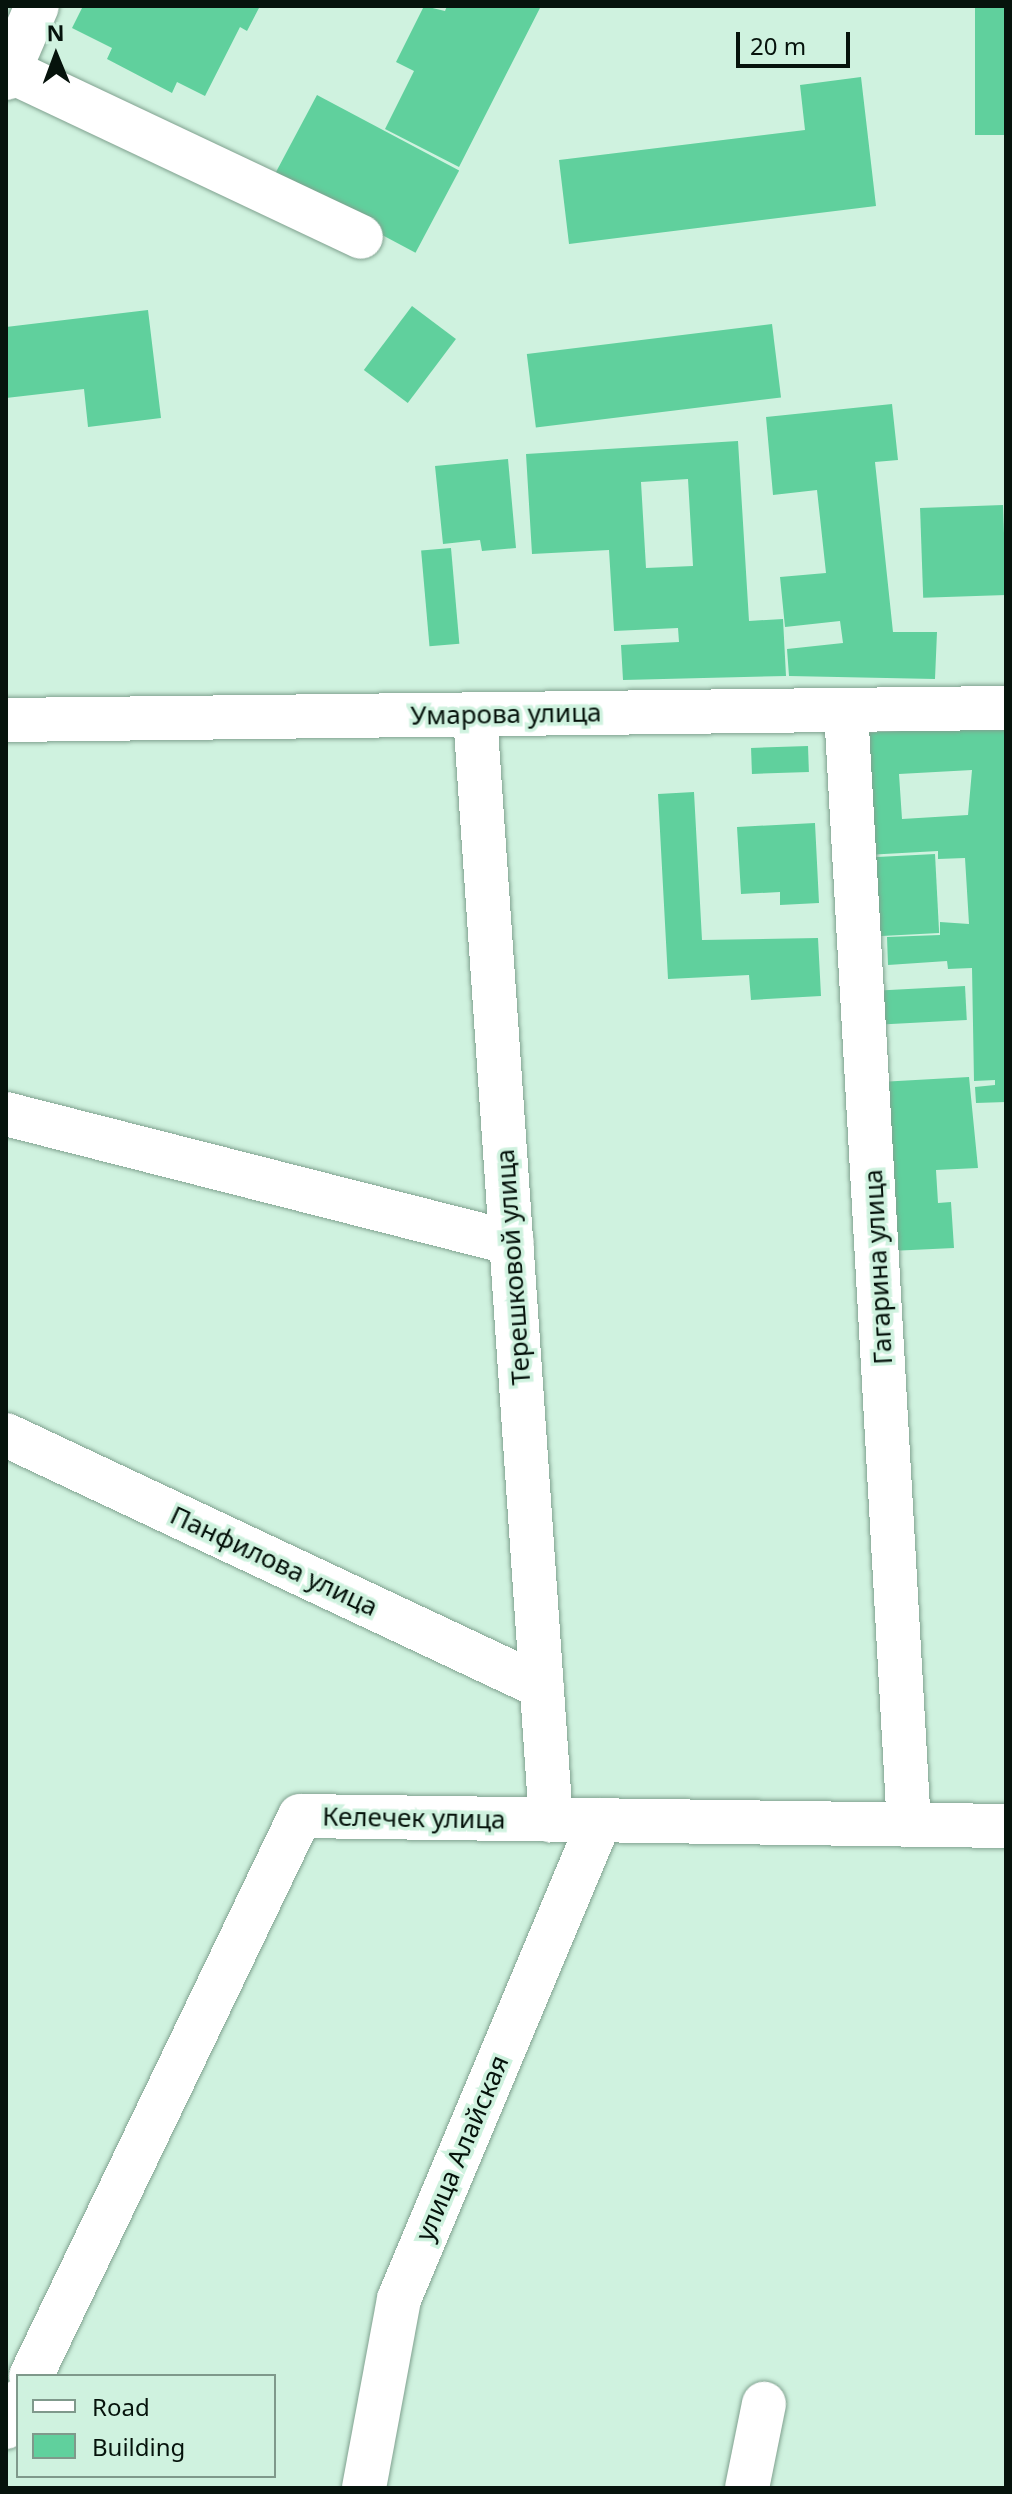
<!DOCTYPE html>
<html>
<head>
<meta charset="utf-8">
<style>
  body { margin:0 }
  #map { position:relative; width:1012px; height:2494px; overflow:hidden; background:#cff2df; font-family:"Noto Sans",sans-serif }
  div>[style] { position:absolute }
  .building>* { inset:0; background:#60d09d; transform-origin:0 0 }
  .roads { filter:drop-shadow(0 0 2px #80a18f) drop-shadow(0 0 2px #80a18f) }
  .minor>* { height:44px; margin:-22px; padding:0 22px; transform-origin:22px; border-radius:22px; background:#fff }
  span { translate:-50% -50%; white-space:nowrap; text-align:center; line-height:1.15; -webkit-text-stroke:7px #cff2df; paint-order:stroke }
  .street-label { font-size:26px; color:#06130c }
  .frame { position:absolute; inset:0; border:8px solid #06130c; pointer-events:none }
  .legend { position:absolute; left:16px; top:2374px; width:260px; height:104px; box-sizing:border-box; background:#cff2df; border:2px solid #7f998b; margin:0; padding:10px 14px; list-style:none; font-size:24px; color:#06130c }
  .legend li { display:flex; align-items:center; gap:16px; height:40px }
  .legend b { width:40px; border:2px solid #7f998b }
  .north { position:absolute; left:16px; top:16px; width:80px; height:80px; -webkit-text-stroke:6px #cff2df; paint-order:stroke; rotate:359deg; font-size:22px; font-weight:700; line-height:32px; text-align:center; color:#06130c }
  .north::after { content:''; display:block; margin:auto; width:28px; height:36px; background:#06130c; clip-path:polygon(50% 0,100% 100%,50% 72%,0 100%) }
  .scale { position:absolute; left:736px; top:32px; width:114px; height:36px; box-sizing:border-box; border:4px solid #06130c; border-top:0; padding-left:10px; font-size:24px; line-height:28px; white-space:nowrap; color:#06130c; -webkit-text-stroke:6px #cff2df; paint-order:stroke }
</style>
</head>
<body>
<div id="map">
  <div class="building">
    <i style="clip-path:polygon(83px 6px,260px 6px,247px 31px,240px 27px,205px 96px,177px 82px,172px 93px,107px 59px,112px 48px,72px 28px)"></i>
    <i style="clip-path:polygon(424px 6px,445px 11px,447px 6px,541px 6px,459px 167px,385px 129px,414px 71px,396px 62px)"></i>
    <i style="left:975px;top:6px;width:31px;height:129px"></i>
    <i style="clip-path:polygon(861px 77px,876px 206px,569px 244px,559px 160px,805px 130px,800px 85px)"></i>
    <i style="left:317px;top:95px;width:161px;height:93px;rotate:28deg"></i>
    <i style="left:412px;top:306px;width:55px;height:80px;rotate:37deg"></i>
    <i style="clip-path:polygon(148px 310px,161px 418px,88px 427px,84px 389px,6px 398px,6px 327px)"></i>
    <i style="left:772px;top:324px;width:74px;height:247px;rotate:83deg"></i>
    <i style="clip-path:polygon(892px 404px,898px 460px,875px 462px,893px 632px,937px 632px,935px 679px,789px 676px,787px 649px,843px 643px,840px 621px,785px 627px,780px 577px,826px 573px,817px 490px,773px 495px,766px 417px)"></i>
    <i style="clip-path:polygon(evenodd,738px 441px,749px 621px,783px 619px,786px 676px,623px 680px,621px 645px,679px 642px,678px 628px,614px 631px,609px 550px,532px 554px,526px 454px,738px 441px,688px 479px,693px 566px,646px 568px,641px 482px,688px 479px)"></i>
    <i style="clip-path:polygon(508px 459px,516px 548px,482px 551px,480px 540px,443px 544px,435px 466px)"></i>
    <i style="left:1003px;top:505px;width:90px;height:83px;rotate:88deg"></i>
    <i style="left:451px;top:548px;width:96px;height:30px;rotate:85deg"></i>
    <i style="clip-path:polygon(evenodd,1005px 726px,1006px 1102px,976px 1103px,975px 1087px,995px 1085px,995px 1080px,974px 1081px,972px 968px,948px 969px,947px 961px,888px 965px,887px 937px,940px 935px,940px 922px,969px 924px,965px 858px,938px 859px,938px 851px,866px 855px,860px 733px,1005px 726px,972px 770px,968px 815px,902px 819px,899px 774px,972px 770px)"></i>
    <i style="left:808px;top:746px;width:26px;height:57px;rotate:88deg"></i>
    <i style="clip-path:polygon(694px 792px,702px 940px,818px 938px,821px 996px,751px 1000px,749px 975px,668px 979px,658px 794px)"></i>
    <i style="clip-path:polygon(815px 823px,819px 903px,780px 905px,780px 892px,741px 894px,737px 827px)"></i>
    <i style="left:935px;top:854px;width:79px;height:72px;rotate:87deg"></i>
    <i style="left:965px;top:986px;width:34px;height:90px;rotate:87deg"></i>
    <i style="clip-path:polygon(969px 1077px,978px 1168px,936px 1170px,938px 1203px,951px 1202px,954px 1248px,890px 1251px,880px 1082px)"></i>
  </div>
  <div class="roads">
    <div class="minor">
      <i style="left:10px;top:71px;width:388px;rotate:25.3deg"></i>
      <i style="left:6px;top:78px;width:78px;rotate:-66.7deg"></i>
      <i style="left:846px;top:710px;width:1117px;rotate:86.77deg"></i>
      <i style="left:475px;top:715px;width:1108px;rotate:86.07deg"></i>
      <i style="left:6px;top:720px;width:1000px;rotate:-0.69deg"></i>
      <i style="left:6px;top:1114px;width:522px;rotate:14.3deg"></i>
      <i style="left:6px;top:1435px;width:592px;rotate:25.18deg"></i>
      <i style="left:31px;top:2376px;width:621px;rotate:-64.34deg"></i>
      <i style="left:300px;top:1816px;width:706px;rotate:0.81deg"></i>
      <i style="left:6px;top:2427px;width:28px;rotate:-64deg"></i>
      <i style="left:364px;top:2488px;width:192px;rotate:-79.5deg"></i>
      <i style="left:399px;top:2299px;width:519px;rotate:-67.24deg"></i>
      <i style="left:747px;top:2488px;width:86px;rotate:-78.6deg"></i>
    </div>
  </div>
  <div class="street-label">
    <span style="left:506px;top:714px;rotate:-1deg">Умарова улица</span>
    <span style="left:513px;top:1267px;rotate:-94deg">Терешковой улица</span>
    <span style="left:878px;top:1267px;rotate:-93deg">Гагарина улица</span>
    <span style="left:274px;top:1561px;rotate:25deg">Панфилова улица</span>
    <span style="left:414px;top:1818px;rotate:1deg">Келечек улица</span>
    <span style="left:462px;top:2148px;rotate:-67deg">улица Алайская</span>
  </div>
  <div class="frame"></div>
  <ul class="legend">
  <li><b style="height:10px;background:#fff"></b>Road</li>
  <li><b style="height:22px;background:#60d09d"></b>Building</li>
  </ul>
  <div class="north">N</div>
  <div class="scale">20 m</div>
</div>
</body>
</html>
